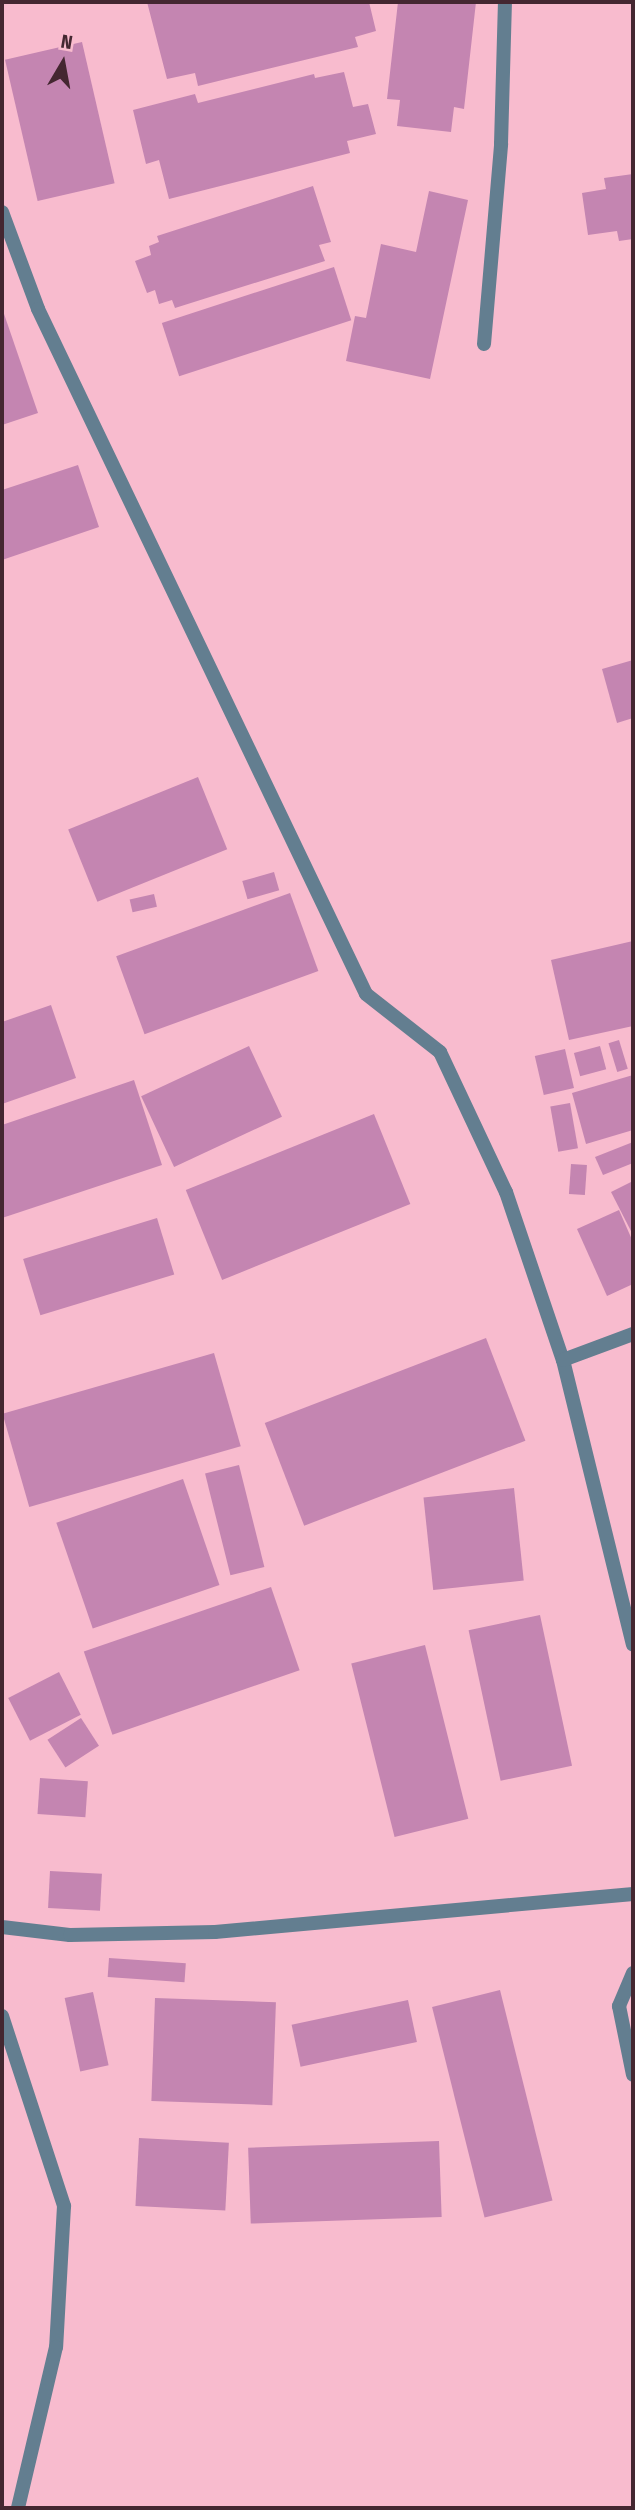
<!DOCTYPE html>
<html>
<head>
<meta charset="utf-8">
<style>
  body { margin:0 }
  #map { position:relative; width:635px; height:2510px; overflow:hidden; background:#f8bbce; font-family:"Fira Sans Condensed",sans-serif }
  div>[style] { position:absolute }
  .building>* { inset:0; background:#c485b1; transform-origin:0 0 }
  .street>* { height:14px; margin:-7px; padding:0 7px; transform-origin:7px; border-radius:7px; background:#637e90 }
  span { translate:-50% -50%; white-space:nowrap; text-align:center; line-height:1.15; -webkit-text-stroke:5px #f8bbce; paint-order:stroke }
  .frame { position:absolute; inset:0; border:4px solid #442731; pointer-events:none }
  .north { position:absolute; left:28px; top:28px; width:70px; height:70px; -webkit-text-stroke:5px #f8bbce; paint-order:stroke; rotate:10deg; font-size:19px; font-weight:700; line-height:28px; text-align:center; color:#442731 }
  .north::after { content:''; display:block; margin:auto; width:24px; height:32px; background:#442731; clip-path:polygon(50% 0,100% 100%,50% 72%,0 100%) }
</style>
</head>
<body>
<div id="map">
  <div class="building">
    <i style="clip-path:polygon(147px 2px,369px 2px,376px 31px,355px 37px,358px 47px,198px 86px,195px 73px,167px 79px)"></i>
    <i style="clip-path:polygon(398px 2px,476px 2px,464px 109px,454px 107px,451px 132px,397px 126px,400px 100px,387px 99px)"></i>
    <i style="left:82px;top:42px;width:145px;height:79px;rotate:77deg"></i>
    <i style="clip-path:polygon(344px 72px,353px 107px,368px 104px,376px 134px,347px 141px,350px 153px,169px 199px,159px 160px,146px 164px,133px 110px,195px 94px,198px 103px,314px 74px,315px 78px)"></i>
    <i style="clip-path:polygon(633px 174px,633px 239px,619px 241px,617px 231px,588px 235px,582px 193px,606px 189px,604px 178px)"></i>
    <i style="clip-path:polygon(313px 186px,331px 242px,319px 245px,325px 261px,175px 308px,172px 300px,159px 304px,155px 290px,147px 293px,135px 261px,151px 255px,149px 246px,159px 242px,157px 236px)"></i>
    <i style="clip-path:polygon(429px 191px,468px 200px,430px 379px,346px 361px,355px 316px,366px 318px,381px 244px,416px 252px)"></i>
    <i style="left:334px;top:267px;width:56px;height:181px;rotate:72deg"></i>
    <i style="clip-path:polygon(2px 308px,38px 413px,2px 425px)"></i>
    <i style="clip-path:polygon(78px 465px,99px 527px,2px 560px,2px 490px)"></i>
    <i style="clip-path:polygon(633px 660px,633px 718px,617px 723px,602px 669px)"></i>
    <i style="left:198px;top:777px;width:78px;height:140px;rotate:68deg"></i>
    <i style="left:274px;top:872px;width:19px;height:33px;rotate:74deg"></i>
    <i style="left:290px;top:893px;width:83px;height:185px;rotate:70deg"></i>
    <i style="left:154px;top:894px;width:13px;height:25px;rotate:77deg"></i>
    <i style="clip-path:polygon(633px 941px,633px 1026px,569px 1040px,551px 960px)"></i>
    <i style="clip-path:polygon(51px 1005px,76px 1078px,2px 1104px,2px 1022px)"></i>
    <i style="left:619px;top:1040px;width:30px;height:11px;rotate:73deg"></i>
    <i style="left:249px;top:1046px;width:78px;height:119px;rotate:65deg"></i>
    <i style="left:600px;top:1046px;width:24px;height:27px;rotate:75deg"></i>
    <i style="left:565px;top:1049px;width:40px;height:31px;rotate:77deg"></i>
    <i style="clip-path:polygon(633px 1075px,633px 1130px,586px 1144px,572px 1093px)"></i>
    <i style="clip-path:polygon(134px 1080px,162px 1165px,2px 1218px,2px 1125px)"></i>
    <i style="left:570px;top:1103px;width:46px;height:20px;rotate:80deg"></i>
    <i style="left:374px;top:1114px;width:97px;height:203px;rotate:68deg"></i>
    <i style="clip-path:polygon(633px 1142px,633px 1163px,603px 1175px,595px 1157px)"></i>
    <i style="left:571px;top:1164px;width:16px;height:30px;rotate:4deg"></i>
    <i style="clip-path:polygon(633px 1181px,633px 1235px,611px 1192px)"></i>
    <i style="clip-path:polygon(619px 1210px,633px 1242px,633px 1284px,607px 1296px,577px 1229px)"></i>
    <i style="left:157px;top:1218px;width:59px;height:140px;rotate:73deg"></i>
    <i style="left:486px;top:1338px;width:110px;height:237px;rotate:69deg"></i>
    <i style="left:214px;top:1353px;width:97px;height:220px;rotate:74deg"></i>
    <i style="left:239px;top:1465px;width:105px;height:35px;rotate:76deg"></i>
    <i style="left:183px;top:1479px;width:112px;height:134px;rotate:71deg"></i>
    <i style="left:514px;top:1488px;width:93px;height:91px;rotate:84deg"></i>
    <i style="left:271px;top:1587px;width:88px;height:198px;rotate:71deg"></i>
    <i style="left:540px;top:1615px;width:154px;height:73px;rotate:78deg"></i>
    <i style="left:425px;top:1645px;width:179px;height:76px;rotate:76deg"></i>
    <i style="left:59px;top:1672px;width:48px;height:57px;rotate:63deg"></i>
    <i style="left:81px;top:1718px;width:33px;height:40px;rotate:57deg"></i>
    <i style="left:40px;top:1778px;width:48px;height:36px;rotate:4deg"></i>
    <i style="left:50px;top:1871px;width:52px;height:37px;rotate:3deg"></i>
    <i style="left:109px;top:1958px;width:77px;height:19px;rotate:4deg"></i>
    <i style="left:500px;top:1990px;width:217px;height:70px;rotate:76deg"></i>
    <i style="left:93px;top:1992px;width:75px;height:29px;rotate:78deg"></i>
    <i style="left:155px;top:1998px;width:121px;height:103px;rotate:2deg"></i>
    <i style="left:408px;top:2000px;width:43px;height:119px;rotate:78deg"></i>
    <i style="left:139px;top:2138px;width:90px;height:68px;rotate:3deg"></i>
    <i style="left:439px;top:2141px;width:76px;height:191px;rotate:88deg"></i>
  </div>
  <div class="street">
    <i style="left:2px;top:212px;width:103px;rotate:69.6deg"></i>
    <i style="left:38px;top:309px;width:759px;rotate:64.41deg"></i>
    <i style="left:366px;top:994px;width:94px;rotate:38.1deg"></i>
    <i style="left:440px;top:1052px;width:155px;rotate:64.8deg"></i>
    <i style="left:506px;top:1192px;width:177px;rotate:71.3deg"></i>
    <i style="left:563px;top:1360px;width:293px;rotate:76.2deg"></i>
    <i style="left:484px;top:344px;width:201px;rotate:-85.1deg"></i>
    <i style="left:501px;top:144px;width:142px;rotate:-88.4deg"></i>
    <i style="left:563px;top:1360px;width:75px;rotate:-20.4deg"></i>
    <i style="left:2px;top:1927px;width:68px;rotate:6.7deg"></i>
    <i style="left:70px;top:1935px;width:145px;rotate:-1.2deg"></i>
    <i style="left:215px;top:1932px;width:420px;rotate:-5.2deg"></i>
    <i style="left:633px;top:1973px;width:36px;rotate:113deg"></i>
    <i style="left:619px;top:2006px;width:70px;rotate:78.5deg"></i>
    <i style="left:2px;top:2016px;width:200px;rotate:71.9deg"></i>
    <i style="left:64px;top:2206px;width:141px;rotate:93.2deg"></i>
    <i style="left:56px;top:2347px;width:165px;rotate:103.3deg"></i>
  </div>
  <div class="frame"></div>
  <div class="north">N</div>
</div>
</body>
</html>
